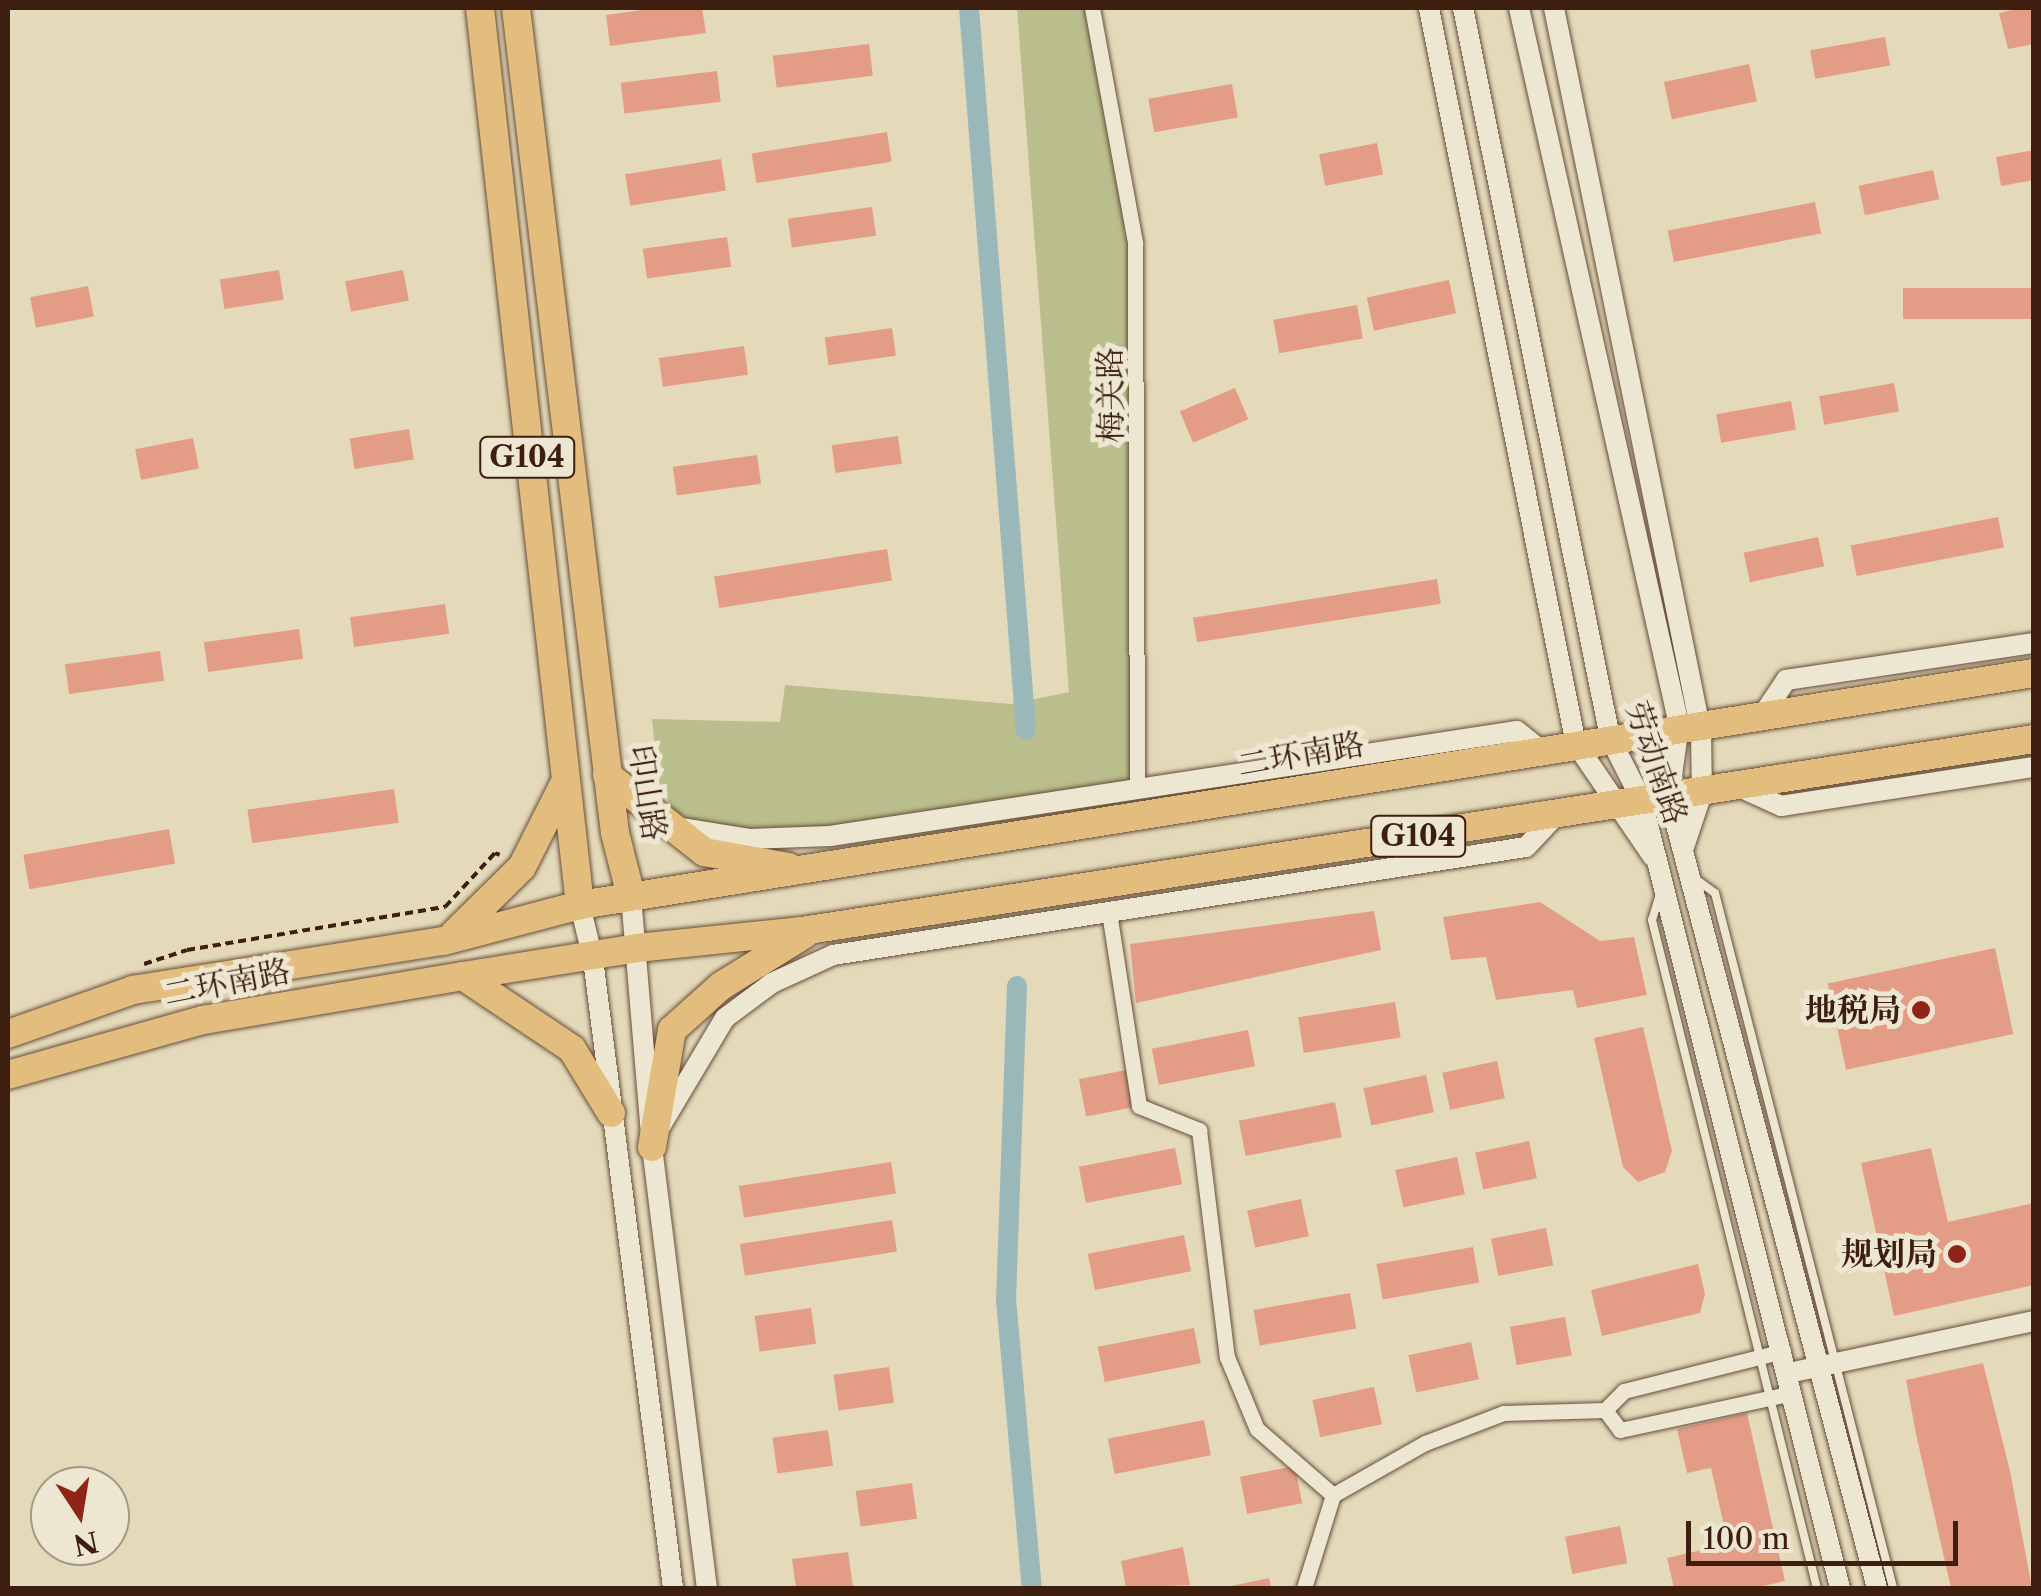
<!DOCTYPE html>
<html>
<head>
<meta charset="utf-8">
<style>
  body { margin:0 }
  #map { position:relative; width:2041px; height:1596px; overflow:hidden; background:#e4daba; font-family:"Libre Caslon Text","Noto Serif SC",serif }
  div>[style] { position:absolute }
  .green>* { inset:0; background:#b9be8c }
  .canal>* { height:20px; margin:-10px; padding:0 10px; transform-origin:10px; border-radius:10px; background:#9ab8ba }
  .building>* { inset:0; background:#e39d87; transform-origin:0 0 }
  .path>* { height:4px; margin-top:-2px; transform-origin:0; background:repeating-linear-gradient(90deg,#3d1e0f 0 8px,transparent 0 13px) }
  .roads { filter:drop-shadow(0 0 2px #674d3a) drop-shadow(0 0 2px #674d3a) }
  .lane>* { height:8px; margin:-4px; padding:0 4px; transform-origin:4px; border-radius:4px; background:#ede7d2 }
  .street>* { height:15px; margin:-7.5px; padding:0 7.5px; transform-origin:7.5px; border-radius:7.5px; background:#ede7d2 }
  .secondary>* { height:20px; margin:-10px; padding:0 10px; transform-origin:10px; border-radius:10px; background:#ede7d2 }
  .highway>* { height:28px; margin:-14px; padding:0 14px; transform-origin:14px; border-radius:14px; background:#e2bd7d }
  .dots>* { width:28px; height:28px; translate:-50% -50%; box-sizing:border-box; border:5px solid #ede7d2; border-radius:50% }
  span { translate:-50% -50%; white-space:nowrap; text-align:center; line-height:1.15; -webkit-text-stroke:10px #ede7d2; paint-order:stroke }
  .shield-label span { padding:2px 8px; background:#ede7d2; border:2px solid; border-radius:8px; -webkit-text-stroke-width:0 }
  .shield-label { font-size:30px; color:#3d1e0f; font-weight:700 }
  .street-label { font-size:32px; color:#3d1e0f }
  .poi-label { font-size:32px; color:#3d1e0f; font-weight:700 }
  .right { translate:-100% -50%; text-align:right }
  .frame { position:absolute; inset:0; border:10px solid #3d1e0f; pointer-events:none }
  .north { position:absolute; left:30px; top:1466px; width:100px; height:100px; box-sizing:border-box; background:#ede7d2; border:2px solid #a79784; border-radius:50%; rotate:168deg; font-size:28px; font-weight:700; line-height:40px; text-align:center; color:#3d1e0f }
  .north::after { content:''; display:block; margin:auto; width:35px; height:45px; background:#8f2418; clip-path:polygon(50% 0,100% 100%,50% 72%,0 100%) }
  .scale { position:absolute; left:1686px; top:1521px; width:272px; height:45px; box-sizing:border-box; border:5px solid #3d1e0f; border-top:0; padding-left:12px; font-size:30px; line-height:35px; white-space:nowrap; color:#3d1e0f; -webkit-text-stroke:8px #ede7d2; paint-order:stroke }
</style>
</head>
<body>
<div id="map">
  <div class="green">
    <i style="clip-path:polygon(1017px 8px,1092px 8px,1135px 243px,1137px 786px,830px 836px,682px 828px,658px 780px,652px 719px,780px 722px,785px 685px,1011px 704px,1069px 692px)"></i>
  </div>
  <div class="canal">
    <i style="left:969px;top:8px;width:724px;rotate:85.49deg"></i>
    <i style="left:1017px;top:986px;width:313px;rotate:92deg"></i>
    <i style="left:1006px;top:1299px;width:290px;rotate:84.9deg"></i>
  </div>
  <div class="building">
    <i style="clip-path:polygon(656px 8px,702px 8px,706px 33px,610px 46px,606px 15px)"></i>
    <i style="clip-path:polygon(2021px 8px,2034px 8px,2034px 44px,2008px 49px,1999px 13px)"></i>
    <i style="left:1885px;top:37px;width:29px;height:76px;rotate:80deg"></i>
    <i style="left:869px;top:44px;width:32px;height:97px;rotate:83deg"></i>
    <i style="left:1749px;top:64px;width:38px;height:87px;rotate:78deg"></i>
    <i style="left:717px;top:71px;width:31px;height:97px;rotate:83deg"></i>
    <i style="left:1232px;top:84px;width:34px;height:85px;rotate:80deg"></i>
    <i style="left:887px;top:132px;width:30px;height:137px;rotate:81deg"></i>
    <i style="left:1377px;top:143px;width:32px;height:59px;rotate:79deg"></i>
    <i style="clip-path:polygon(2034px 150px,2034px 180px,2001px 186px,1996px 157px)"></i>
    <i style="left:721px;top:159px;width:32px;height:97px;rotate:81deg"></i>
    <i style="left:1933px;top:170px;width:30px;height:76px;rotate:78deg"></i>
    <i style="left:1815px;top:202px;width:32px;height:150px;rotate:79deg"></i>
    <i style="left:872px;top:207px;width:29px;height:85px;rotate:82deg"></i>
    <i style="left:727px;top:237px;width:30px;height:85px;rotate:82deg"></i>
    <i style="left:279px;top:270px;width:30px;height:60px;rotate:81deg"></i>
    <i style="left:403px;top:270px;width:31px;height:59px;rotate:79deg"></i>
    <i style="left:1449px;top:280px;width:34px;height:84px;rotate:78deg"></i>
    <i style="left:88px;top:286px;width:31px;height:59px;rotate:79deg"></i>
    <i style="left:2034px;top:288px;width:31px;height:131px;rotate:90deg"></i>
    <i style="left:1357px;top:305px;width:34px;height:85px;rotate:80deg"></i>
    <i style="left:892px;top:328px;width:28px;height:68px;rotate:82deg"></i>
    <i style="left:744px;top:346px;width:29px;height:86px;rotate:82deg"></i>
    <i style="left:1894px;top:383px;width:29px;height:76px;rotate:80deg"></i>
    <i style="left:1235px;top:388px;width:34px;height:60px;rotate:67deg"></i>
    <i style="left:1791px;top:401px;width:29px;height:76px;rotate:80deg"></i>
    <i style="left:409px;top:429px;width:31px;height:60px;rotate:81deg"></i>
    <i style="left:898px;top:436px;width:28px;height:67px;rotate:82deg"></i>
    <i style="left:193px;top:438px;width:31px;height:59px;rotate:79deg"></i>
    <i style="left:757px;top:455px;width:29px;height:85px;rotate:82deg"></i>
    <i style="left:1998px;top:517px;width:31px;height:150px;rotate:79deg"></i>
    <i style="left:1818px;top:537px;width:30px;height:76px;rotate:78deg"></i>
    <i style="left:887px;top:549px;width:32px;height:175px;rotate:81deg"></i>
    <i style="left:1437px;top:579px;width:25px;height:247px;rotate:81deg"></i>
    <i style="left:445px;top:604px;width:30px;height:96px;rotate:82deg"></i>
    <i style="left:299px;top:629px;width:30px;height:96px;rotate:82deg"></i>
    <i style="left:160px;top:651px;width:30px;height:96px;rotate:82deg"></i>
    <i style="left:394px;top:789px;width:34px;height:148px;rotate:82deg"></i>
    <i style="left:169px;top:829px;width:35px;height:148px;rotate:80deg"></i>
    <i style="clip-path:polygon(1540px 902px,1600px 941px,1634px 937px,1647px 995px,1577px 1008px,1573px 990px,1496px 1000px,1486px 957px,1451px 960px,1443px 917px)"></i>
    <i style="clip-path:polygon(1374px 911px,1381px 950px,1136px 1003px,1130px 944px)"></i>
    <i style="left:1995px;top:948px;width:88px;height:171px;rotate:78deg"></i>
    <i style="left:1395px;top:1002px;width:36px;height:98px;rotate:81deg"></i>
    <i style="clip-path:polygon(1643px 1027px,1672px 1151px,1665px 1172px,1638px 1182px,1623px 1167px,1594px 1038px)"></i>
    <i style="left:1248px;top:1030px;width:37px;height:98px;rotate:79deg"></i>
    <i style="left:1497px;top:1061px;width:38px;height:56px;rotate:78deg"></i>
    <i style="left:1126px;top:1070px;width:38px;height:48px;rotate:79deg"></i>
    <i style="left:1426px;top:1075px;width:38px;height:64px;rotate:78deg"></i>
    <i style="left:1335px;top:1102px;width:36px;height:98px;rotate:79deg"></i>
    <i style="left:1529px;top:1141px;width:38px;height:55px;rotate:78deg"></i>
    <i style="left:1175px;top:1148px;width:37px;height:98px;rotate:79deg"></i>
    <i style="clip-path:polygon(1931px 1148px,1948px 1222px,2034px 1203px,2034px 1285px,1894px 1316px,1861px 1163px)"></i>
    <i style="left:1457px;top:1157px;width:38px;height:63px;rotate:78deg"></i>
    <i style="left:891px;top:1162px;width:32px;height:154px;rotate:81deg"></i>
    <i style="left:1301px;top:1199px;width:38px;height:55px;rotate:78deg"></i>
    <i style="left:892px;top:1220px;width:32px;height:154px;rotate:81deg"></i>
    <i style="left:1546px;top:1228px;width:38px;height:56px;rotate:79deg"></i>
    <i style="left:1184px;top:1235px;width:37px;height:98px;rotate:79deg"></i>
    <i style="left:1473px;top:1247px;width:36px;height:98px;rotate:80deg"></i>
    <i style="clip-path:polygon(1698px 1264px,1705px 1294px,1700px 1313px,1602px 1336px,1591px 1290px)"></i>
    <i style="left:1350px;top:1293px;width:36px;height:98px;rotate:80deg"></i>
    <i style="left:811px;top:1308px;width:36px;height:57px;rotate:82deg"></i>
    <i style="left:1565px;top:1317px;width:39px;height:56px;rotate:80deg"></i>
    <i style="left:1194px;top:1328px;width:36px;height:98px;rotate:79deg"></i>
    <i style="left:1471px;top:1342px;width:38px;height:64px;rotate:78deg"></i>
    <i style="clip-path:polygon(1983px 1363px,2010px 1471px,2032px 1588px,1951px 1588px,1916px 1434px,1906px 1380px)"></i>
    <i style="left:889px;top:1367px;width:36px;height:56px;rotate:82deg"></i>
    <i style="left:1374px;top:1387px;width:38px;height:63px;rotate:78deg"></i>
    <i style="clip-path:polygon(1747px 1413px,1785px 1581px,1754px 1588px,1674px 1588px,1667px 1558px,1728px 1544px,1711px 1468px,1687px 1473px,1677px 1429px)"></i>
    <i style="left:1204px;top:1420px;width:36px;height:98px;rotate:79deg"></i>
    <i style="left:828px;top:1430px;width:36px;height:56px;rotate:82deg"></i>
    <i style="left:1295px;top:1466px;width:38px;height:56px;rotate:79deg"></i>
    <i style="left:912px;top:1483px;width:36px;height:57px;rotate:82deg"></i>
    <i style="left:1620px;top:1526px;width:38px;height:56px;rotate:79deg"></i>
    <i style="clip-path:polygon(1183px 1547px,1190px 1585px,1126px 1588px,1121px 1561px)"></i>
    <i style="clip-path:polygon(848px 1552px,853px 1587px,796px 1588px,792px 1559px)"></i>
    <i style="clip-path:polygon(1269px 1578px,1271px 1588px,1227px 1588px,1226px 1587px)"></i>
  </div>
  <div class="path">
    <i style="left:144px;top:964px;width:45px;rotate:-18deg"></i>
    <i style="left:187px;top:950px;width:262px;rotate:-9.5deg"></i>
    <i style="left:445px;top:907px;width:74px;rotate:-47.2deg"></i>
    <i style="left:495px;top:853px;width:5px;rotate:22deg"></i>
  </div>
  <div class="roads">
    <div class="lane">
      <i style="left:1697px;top:880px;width:22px;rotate:36deg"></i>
      <i style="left:1715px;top:893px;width:717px;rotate:75.63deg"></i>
      <i style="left:1660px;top:894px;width:27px;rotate:107deg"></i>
      <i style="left:1652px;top:920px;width:688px;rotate:76.13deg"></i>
    </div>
    <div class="street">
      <i style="left:1092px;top:8px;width:239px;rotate:79.6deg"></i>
      <i style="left:1135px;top:243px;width:543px;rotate:89.79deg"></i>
      <i style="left:1109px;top:912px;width:196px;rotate:81.2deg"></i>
      <i style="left:1139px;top:1106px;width:65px;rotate:21.8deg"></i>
      <i style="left:1199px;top:1130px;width:229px;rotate:83deg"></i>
      <i style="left:1227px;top:1357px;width:78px;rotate:67.4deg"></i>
      <i style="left:1257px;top:1429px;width:101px;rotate:41deg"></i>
      <i style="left:1605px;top:1410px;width:25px;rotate:53deg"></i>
      <i style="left:1620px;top:1430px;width:177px;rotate:-12.1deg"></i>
      <i style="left:1304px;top:1588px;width:97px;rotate:-72.7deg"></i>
      <i style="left:1333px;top:1495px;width:106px;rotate:-29.5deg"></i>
      <i style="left:1425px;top:1443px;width:84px;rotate:-21deg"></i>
      <i style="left:1503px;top:1413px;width:102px;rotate:-1.7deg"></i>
      <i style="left:1605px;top:1410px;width:27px;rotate:-45deg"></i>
      <i style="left:1624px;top:1391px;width:164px;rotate:-14.1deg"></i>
    </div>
    <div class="secondary">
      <i style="left:1429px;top:8px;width:751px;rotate:78.71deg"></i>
      <i style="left:1576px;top:744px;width:137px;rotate:55.7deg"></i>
      <i style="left:1463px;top:8px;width:745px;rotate:78.61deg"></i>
      <i style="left:1610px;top:738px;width:71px;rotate:63.1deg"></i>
      <i style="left:1642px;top:801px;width:812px;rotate:75.88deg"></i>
      <i style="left:1519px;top:8px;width:735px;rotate:77.42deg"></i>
      <i style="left:1679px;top:725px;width:74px;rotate:97.8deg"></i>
      <i style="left:1669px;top:798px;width:817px;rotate:75.25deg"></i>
      <i style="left:1554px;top:8px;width:739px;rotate:78.52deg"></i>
      <i style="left:1701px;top:732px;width:61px;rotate:89.1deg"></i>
      <i style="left:1702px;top:793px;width:60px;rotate:108.4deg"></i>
      <i style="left:1764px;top:713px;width:40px;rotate:-56deg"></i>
      <i style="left:1786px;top:680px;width:251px;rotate:-8.5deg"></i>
      <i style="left:1739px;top:787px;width:46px;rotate:24.3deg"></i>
      <i style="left:1781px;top:806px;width:256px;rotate:-8.8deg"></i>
      <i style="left:676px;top:827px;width:74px;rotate:9.3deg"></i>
      <i style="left:749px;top:839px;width:81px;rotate:-2.1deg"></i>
      <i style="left:830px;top:836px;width:695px;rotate:-8.69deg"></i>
      <i style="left:1517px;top:731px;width:28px;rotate:39deg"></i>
      <i style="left:631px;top:896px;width:252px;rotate:85.2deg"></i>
      <i style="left:652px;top:1147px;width:444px;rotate:82.9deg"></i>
      <i style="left:580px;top:905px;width:56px;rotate:76.5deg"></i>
      <i style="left:593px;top:959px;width:634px;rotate:82.75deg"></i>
      <i style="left:660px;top:1127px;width:127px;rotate:-59.2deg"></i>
      <i style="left:725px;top:1018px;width:59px;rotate:-36.7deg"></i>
      <i style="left:772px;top:983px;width:67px;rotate:-24.7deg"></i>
      <i style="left:833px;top:955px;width:701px;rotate:-8.86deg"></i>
      <i style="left:1526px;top:847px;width:45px;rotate:-46.8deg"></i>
      <i style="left:1789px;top:1373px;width:250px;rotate:-12deg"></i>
    </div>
    <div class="highway">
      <i style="left:480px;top:8px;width:903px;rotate:83.64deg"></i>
      <i style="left:516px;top:8px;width:831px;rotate:83.16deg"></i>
      <i style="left:615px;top:833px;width:65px;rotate:75.7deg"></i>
      <i style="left:607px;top:775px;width:124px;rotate:38.4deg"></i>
      <i style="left:704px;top:852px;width:86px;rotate:10deg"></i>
      <i style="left:454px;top:934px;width:95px;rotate:-44.6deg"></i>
      <i style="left:522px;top:867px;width:91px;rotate:-63.2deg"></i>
      <i style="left:463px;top:976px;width:131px;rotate:33.8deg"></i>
      <i style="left:572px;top:1049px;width:75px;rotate:58.6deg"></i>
      <i style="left:8px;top:1034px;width:133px;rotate:-19.4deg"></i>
      <i style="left:133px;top:990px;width:315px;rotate:-9deg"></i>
      <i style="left:444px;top:941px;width:141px;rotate:-14.8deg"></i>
      <i style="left:580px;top:905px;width:1472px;rotate:-9.07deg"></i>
      <i style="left:8px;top:1075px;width:203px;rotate:-15.8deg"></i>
      <i style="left:203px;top:1020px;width:264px;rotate:-9.6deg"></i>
      <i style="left:463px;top:976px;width:176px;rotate:-9.1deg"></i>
      <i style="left:637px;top:948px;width:166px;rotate:-5.9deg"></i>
      <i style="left:802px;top:931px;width:1247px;rotate:-8.86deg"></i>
      <i style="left:652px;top:1147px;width:119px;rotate:-80.3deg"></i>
      <i style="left:672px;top:1030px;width:66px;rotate:-41.9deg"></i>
      <i style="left:721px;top:986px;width:99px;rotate:-31.8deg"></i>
    </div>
  </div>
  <div class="dots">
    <i style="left:1921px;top:1010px;background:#8f2418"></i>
    <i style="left:1957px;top:1254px;background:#8f2418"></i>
  </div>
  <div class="shield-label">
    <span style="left:527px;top:457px">G104</span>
    <span style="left:1418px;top:836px">G104</span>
  </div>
  <div class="street-label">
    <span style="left:1111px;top:395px;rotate:-91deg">梅关路</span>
    <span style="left:1301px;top:755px;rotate:-10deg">二环南路</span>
    <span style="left:1656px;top:763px;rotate:71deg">劳动南路</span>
    <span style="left:647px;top:793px;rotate:81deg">印山路</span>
    <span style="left:227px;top:983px;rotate:-11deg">二环南路</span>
  </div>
  <div class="poi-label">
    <span class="right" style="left:1901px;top:1010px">地税局</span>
    <span class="right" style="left:1937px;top:1254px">规划局</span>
  </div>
  <div class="frame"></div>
  <div class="north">N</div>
  <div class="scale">100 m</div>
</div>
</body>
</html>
